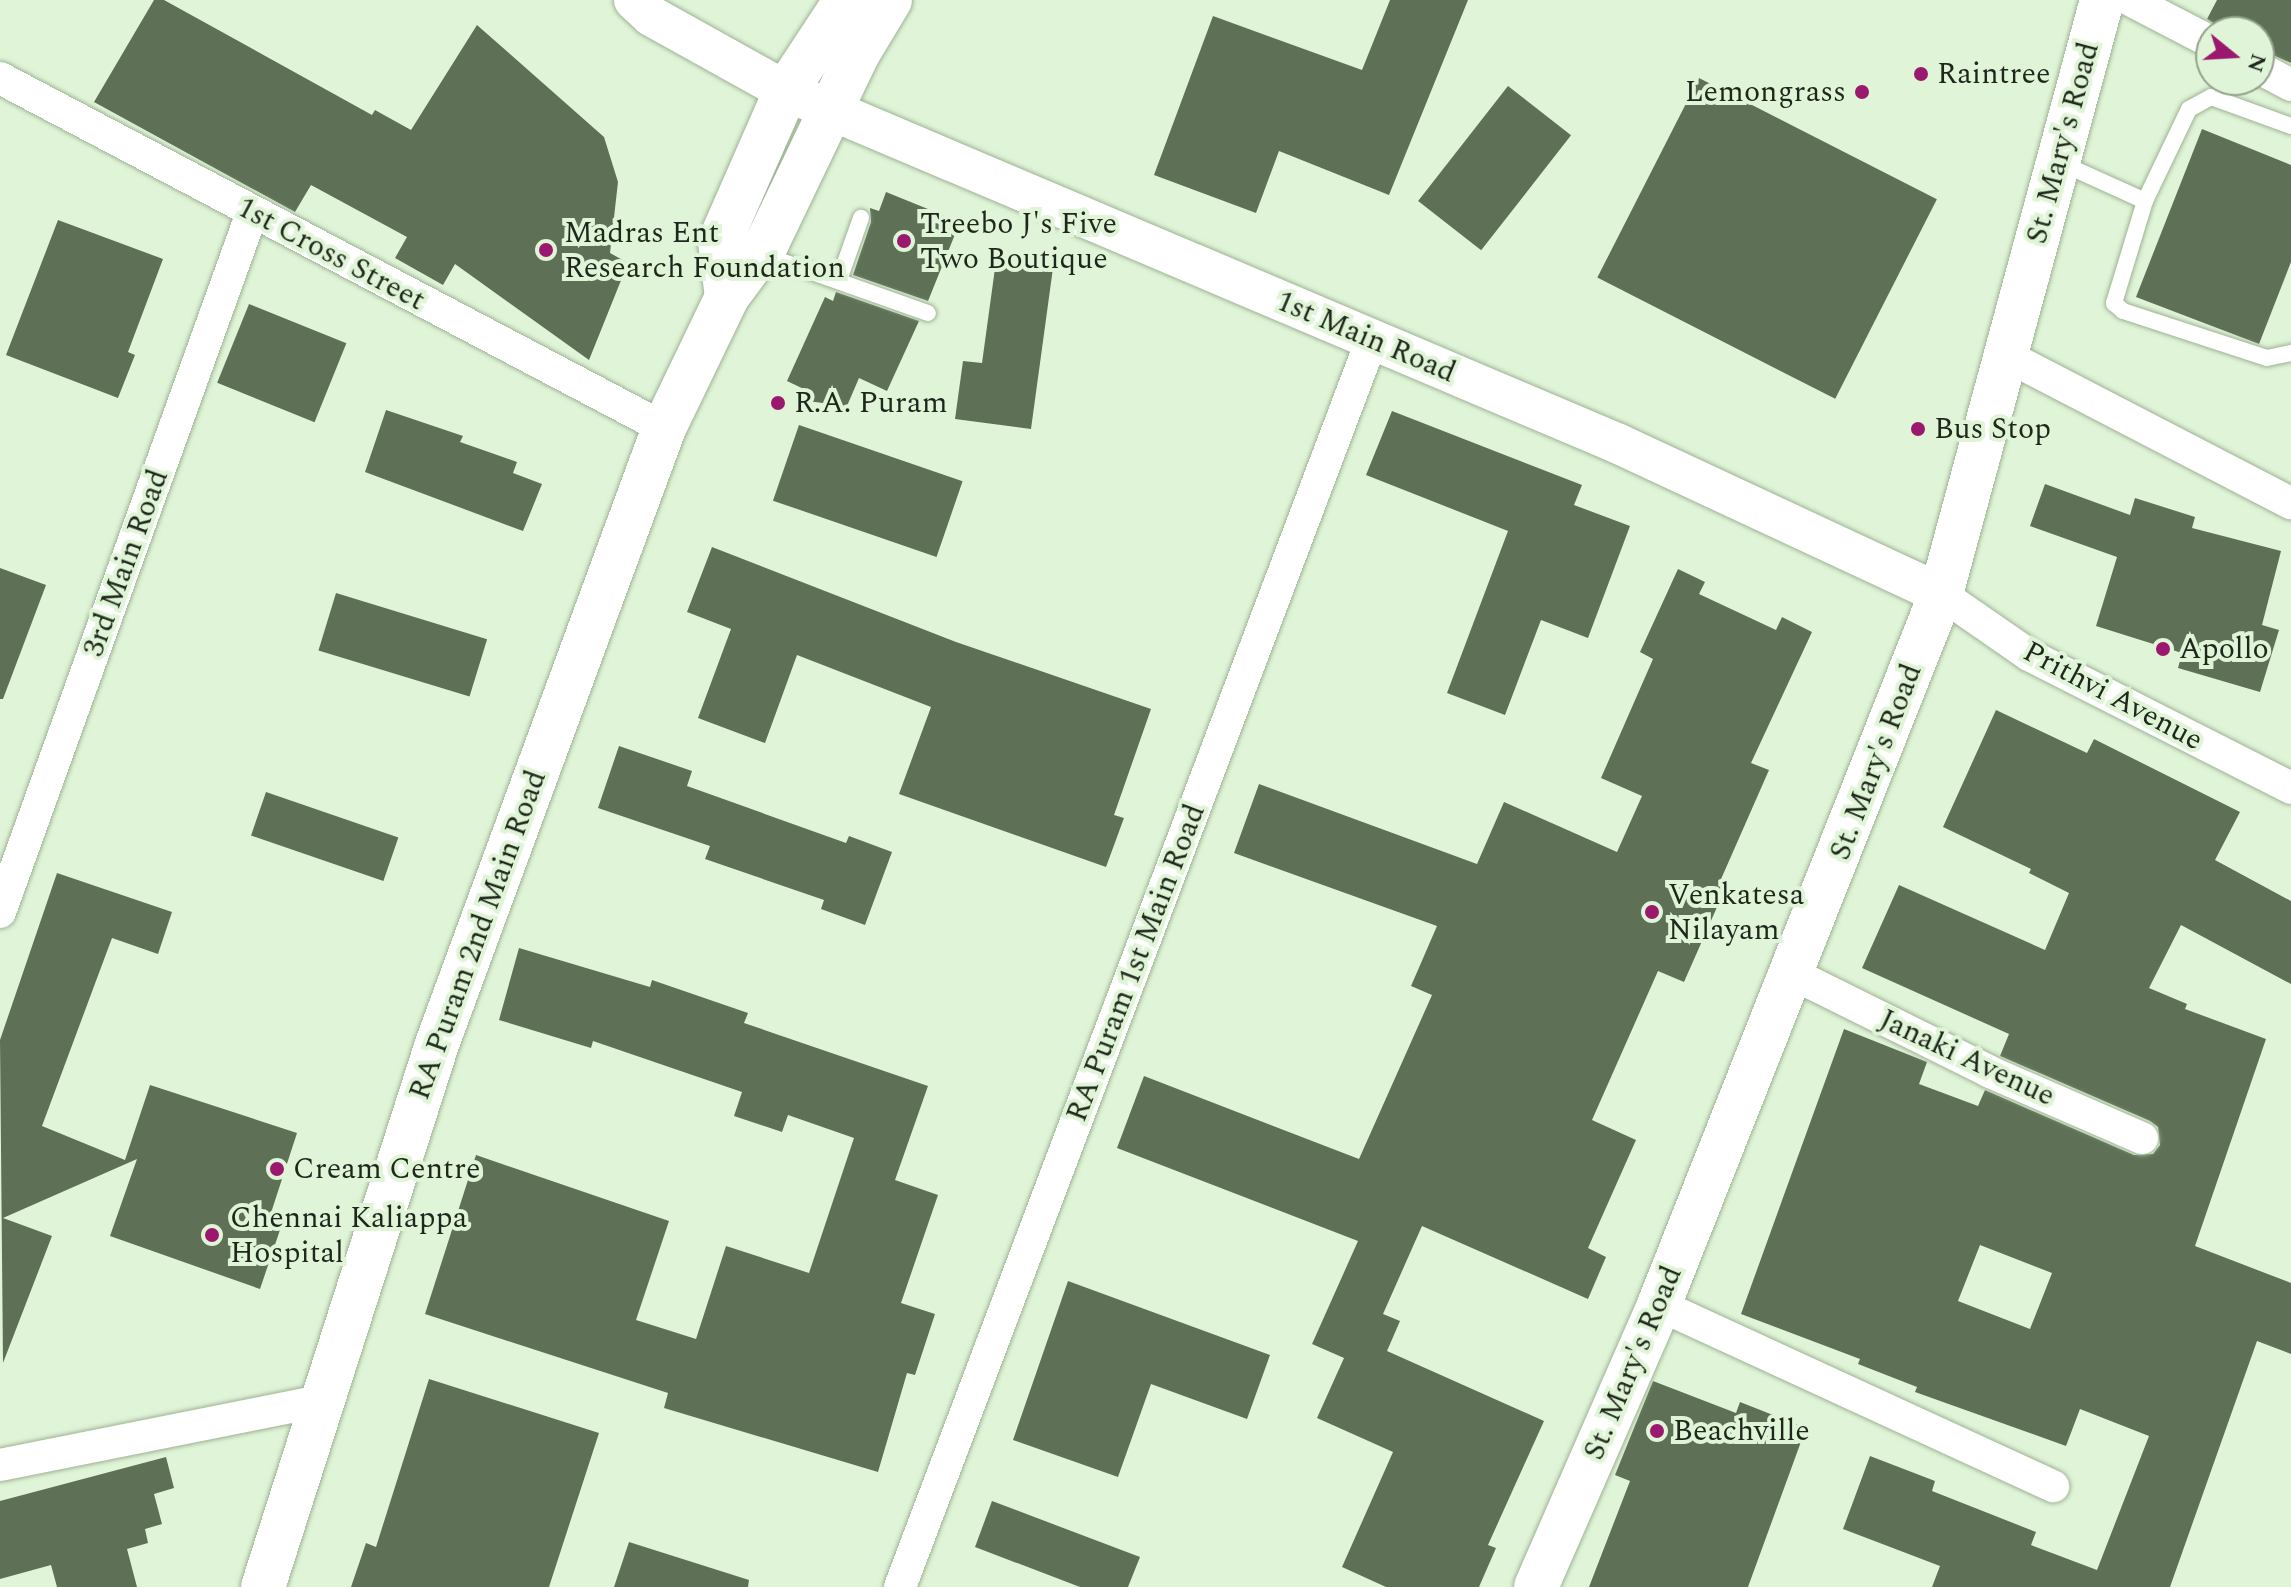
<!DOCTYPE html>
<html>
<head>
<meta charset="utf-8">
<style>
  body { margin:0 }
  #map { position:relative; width:2291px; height:1587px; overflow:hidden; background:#e0f5d7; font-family:Spectral,serif }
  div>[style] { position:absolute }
  .building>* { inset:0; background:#5e7156; transform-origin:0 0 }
  .roads { filter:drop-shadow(0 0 2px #9eb295) drop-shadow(0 0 2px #9eb295) }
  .service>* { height:16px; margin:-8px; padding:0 8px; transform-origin:8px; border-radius:8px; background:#fff }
  .minor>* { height:32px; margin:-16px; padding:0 16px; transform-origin:16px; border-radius:16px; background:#fff }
  .tertiary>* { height:40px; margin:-20px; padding:0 20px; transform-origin:20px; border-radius:20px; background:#fff }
  .secondary>* { height:44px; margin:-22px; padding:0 22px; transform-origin:22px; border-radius:22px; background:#fff }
  .dots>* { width:22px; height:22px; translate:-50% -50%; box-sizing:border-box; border:4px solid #e0f5d7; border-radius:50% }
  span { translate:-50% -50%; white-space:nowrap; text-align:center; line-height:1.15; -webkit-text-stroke:8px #e0f5d7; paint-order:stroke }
  .poi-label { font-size:30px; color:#1f271c }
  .left { translate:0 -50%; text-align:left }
  .right { translate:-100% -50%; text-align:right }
  .street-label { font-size:30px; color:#1f271c }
  .north { position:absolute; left:2195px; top:16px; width:80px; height:80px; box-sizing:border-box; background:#e0f5d7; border:2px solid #93a38c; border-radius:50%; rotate:108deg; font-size:22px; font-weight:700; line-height:32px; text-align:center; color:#1f271c }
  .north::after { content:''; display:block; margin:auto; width:28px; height:36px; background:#9a196e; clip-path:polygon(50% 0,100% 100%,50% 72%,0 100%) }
</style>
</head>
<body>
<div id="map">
  <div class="building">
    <i style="clip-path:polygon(154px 0,164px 0,372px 115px,375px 110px,411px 130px,477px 25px,604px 137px,618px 182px,610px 253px,628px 263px,589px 360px,455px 264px,443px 285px,395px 258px,407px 237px,311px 185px,295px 212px,94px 102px)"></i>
    <i style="clip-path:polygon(1390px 0,1468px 0,1389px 195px,1279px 151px,1256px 213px,1154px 175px,1213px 16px,1362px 70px)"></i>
    <i style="clip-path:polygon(2217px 0,2291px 0,2291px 63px,2259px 49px,2259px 32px,2227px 32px,2207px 19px)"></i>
    <i style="left:1699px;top:78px;width:267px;height:224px;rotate:27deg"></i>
    <i style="left:1508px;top:86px;width:80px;height:146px;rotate:38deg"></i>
    <i style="clip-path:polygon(2202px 129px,2291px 165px,2291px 262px,2259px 344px,2136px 297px)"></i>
    <i style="clip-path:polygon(886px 192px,960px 222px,928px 301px,853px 275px,871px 222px,870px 208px,879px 211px)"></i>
    <i style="clip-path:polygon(58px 220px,163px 259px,128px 352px,135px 355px,118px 398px,6px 355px)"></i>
    <i style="clip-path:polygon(996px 261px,1053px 268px,1031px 429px,955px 419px,963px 361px,982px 363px)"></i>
    <i style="clip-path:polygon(836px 292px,919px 321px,887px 391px,859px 378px,847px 406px,807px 401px,810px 392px,787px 381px,825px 297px,833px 301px)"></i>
    <i style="left:249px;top:304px;width:105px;height:85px;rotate:22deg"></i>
    <i style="clip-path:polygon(386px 410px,463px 436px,460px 442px,517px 462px,513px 473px,542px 484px,523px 531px,365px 472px)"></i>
    <i style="clip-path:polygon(1392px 411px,1582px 485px,1574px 505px,1630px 526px,1588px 638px,1541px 620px,1505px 715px,1447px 693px,1508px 531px,1366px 475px)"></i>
    <i style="left:799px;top:425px;width:173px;height:80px;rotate:19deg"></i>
    <i style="clip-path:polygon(2045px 484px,2130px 515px,2135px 498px,2195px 517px,2192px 528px,2281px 551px,2262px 625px,2279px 630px,2260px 692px,2178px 668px,2182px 653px,2096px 626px,2117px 557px,2030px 526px)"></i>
    <i style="clip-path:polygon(712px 547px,956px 642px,1151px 709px,1114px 815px,1124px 818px,1106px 867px,899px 794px,931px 707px,797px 655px,765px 743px,698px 718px,731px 629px,687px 612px)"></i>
    <i style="clip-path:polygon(0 568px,46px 585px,3px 699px,0 699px)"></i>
    <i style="clip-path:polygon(1678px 569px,1705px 582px,1699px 594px,1776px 630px,1782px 617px,1812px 632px,1751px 763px,1769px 770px,1718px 886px,1725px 889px,1684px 982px,1658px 971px,1592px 1120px,1636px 1140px,1588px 1248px,1606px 1257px,1588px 1299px,1422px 1226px,1383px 1314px,1400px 1321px,1387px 1351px,1544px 1421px,1488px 1545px,1496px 1548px,1479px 1587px,1386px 1587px,1342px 1567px,1393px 1452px,1317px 1418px,1344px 1358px,1312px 1344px,1358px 1241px,1117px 1148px,1144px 1076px,1359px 1159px,1432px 995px,1411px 986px,1437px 926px,1234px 853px,1259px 784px,1477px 864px,1504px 802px,1617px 852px,1642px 796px,1601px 778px,1653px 659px,1640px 652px)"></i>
    <i style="left:336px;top:593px;width:158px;height:60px;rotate:17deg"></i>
    <i style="clip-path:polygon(evenodd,1996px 710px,2087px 753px,2094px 739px,2240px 812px,2215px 860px,2291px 901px,2291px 984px,2181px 925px,2149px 988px,2187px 1004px,2185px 1009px,2266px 1039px,2195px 1246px,2291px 1283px,2291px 1354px,2257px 1341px,2170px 1587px,1932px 1587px,1940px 1566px,1843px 1529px,1870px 1456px,1935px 1481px,1932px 1491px,2036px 1532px,2031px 1545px,2097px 1570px,2149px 1436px,2080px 1409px,2066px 1446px,1915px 1392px,1917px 1387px,1858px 1364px,1860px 1359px,1741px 1314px,1844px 1029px,1927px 1062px,1919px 1084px,1978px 1106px,1985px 1090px,2134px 1155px,2153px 1154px,2160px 1145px,2158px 1127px,2150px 1121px,2000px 1056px,2009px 1034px,1862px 968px,1899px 885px,2045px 950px,2069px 893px,2029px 873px,2031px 869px,1943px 827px,1996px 710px,1980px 1245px,2052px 1273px,2030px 1329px,1958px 1301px,1980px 1245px)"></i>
    <i style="clip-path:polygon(619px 746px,692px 771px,687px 786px,846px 843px,849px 836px,892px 852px,865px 925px,821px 909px,824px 900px,705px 859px,710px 846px,598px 808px)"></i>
    <i style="left:266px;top:792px;width:140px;height:46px;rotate:19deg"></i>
    <i style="clip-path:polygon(57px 873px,172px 912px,158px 954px,112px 938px,42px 1126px,125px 1160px,150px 1085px,297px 1133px,269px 1219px,282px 1224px,260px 1289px,110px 1236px,137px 1159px,3px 1218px,52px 1236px,3px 1363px,0 1040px)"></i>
    <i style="clip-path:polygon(519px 948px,650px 987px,652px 980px,748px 1013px,744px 1023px,928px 1086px,895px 1180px,938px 1195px,901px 1303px,935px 1314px,915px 1375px,907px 1373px,878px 1472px,664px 1408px,668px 1393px,425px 1314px,476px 1155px,669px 1221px,636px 1320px,696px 1339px,726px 1246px,809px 1273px,854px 1138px,788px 1115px,782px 1132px,734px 1116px,742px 1092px,593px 1041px,591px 1048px,499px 1020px)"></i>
    <i style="clip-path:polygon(1068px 1281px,1270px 1355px,1247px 1419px,1151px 1384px,1118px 1477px,1013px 1440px)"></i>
    <i style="clip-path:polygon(429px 1379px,599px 1433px,549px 1587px,351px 1587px,366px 1543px,376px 1547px)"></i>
    <i style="clip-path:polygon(1653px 1381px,1736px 1413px,1740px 1402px,1806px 1428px,1748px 1587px,1589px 1587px,1630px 1481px,1615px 1475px)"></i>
    <i style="clip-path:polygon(166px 1457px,174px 1488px,154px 1494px,162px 1524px,145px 1529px,148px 1543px,127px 1549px,137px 1587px,57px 1587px,51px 1565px,0 1579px,0 1501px)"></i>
    <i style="clip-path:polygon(992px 1501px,1140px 1557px,1128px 1587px,1080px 1587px,975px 1547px)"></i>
    <i style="clip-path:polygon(629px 1542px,749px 1580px,748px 1587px,614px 1587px)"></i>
  </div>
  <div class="roads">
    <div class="service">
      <i style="left:2291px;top:126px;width:85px;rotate:-160.1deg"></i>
      <i style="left:2211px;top:97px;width:25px;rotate:151deg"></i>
      <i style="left:2189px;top:109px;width:102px;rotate:115.6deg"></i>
      <i style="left:2145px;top:201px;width:107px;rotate:106.9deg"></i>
      <i style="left:2114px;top:303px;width:12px;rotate:42deg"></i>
      <i style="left:2123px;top:311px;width:151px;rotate:18.1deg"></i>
      <i style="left:2267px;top:358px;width:25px;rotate:-12deg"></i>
      <i style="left:2061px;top:163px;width:92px;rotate:24.3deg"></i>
      <i style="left:761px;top:254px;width:177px;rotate:19.5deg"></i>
      <i style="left:839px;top:280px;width:66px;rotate:-70.5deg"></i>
    </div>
    <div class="minor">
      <i style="left:2130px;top:0;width:91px;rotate:27.4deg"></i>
      <i style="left:2259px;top:68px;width:36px;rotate:28deg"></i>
      <i style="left:0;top:78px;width:751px;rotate:27.79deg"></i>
      <i style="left:2005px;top:355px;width:322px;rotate:27.4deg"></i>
      <i style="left:1941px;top:594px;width:107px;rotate:34.7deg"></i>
      <i style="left:2029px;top:655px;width:294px;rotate:26.9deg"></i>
      <i style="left:0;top:912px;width:743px;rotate:-70.18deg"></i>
      <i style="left:1793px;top:974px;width:220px;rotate:26.4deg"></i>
      <i style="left:1990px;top:1072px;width:166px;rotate:23.5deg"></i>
      <i style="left:1659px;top:1305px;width:434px;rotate:24.7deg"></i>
      <i style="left:0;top:1465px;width:326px;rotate:-11.3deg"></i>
      <i style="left:900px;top:1587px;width:1334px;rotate:-69.28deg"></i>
    </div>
    <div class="tertiary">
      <i style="left:634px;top:0;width:23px;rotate:43deg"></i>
      <i style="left:651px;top:16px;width:154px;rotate:29.1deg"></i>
      <i style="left:786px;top:91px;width:905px;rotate:22.97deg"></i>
      <i style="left:1619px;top:444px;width:355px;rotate:25deg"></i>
    </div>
    <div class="secondary">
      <i style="left:727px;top:297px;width:56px;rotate:-97.1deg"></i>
      <i style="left:720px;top:241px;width:164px;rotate:-66.3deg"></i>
      <i style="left:786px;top:91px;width:109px;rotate:-56.6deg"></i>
      <i style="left:263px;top:1587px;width:570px;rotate:-72.23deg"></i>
      <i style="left:437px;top:1044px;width:656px;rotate:-69.77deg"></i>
      <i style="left:664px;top:428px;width:145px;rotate:-64.3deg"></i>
      <i style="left:727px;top:297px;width:67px;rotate:-53.5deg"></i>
      <i style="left:767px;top:243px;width:208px;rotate:-64.4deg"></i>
      <i style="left:857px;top:55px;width:64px;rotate:-59deg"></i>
      <i style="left:1536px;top:1587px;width:308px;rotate:-66.4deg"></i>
      <i style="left:1659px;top:1305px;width:765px;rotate:-68.37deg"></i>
      <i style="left:1941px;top:594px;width:615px;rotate:-74.83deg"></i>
    </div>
  </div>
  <div class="dots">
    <i style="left:1921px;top:74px;background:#9a196e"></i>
    <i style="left:1862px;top:92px;background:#9a196e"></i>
    <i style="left:904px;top:241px;background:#9a196e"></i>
    <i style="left:546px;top:250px;background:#9a196e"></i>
    <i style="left:778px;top:403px;background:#9a196e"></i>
    <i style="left:1918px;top:429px;background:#9a196e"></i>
    <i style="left:2163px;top:649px;background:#9a196e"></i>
    <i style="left:1652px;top:912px;background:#9a196e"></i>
    <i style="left:277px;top:1169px;background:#9a196e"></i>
    <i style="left:212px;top:1235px;background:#9a196e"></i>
    <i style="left:1657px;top:1431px;background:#9a196e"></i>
  </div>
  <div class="poi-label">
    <span class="left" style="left:1937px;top:74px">Raintree</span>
    <span class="right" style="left:1846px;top:92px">Lemongrass</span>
    <span class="left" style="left:920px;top:241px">Treebo J's Five<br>Two Boutique</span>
    <span class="left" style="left:564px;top:250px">Madras Ent<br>Research Foundation</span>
    <span class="left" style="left:794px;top:403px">R.A. Puram</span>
    <span class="left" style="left:1934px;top:429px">Bus Stop</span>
    <span class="left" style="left:2179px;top:649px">Apollo</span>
    <span class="left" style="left:1668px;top:912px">Venkatesa<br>Nilayam</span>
    <span class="left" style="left:293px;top:1169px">Cream Centre</span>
    <span class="left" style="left:230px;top:1235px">Chennai Kaliappa<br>Hospital</span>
    <span class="left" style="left:1673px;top:1431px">Beachville</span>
  </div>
  <div class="street-label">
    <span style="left:2063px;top:143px;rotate:-75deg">St. Mary's Road</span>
    <span style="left:331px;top:254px;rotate:28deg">1st Cross Street</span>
    <span style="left:1366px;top:337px;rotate:23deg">1st Main Road</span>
    <span style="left:126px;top:563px;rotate:-70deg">3rd Main Road</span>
    <span style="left:2113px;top:696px;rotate:28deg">Prithvi Avenue</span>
    <span style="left:1876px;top:762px;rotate:-69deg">St. Mary's Road</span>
    <span style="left:478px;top:935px;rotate:-70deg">RA Puram 2nd Main Road</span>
    <span style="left:1136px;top:963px;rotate:-69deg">RA Puram 1st Main Road</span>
    <span style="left:1967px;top:1058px;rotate:25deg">Janaki Avenue</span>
    <span style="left:1633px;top:1363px;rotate:-67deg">St. Mary's Road</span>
  </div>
  <div class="north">N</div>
</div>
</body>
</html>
